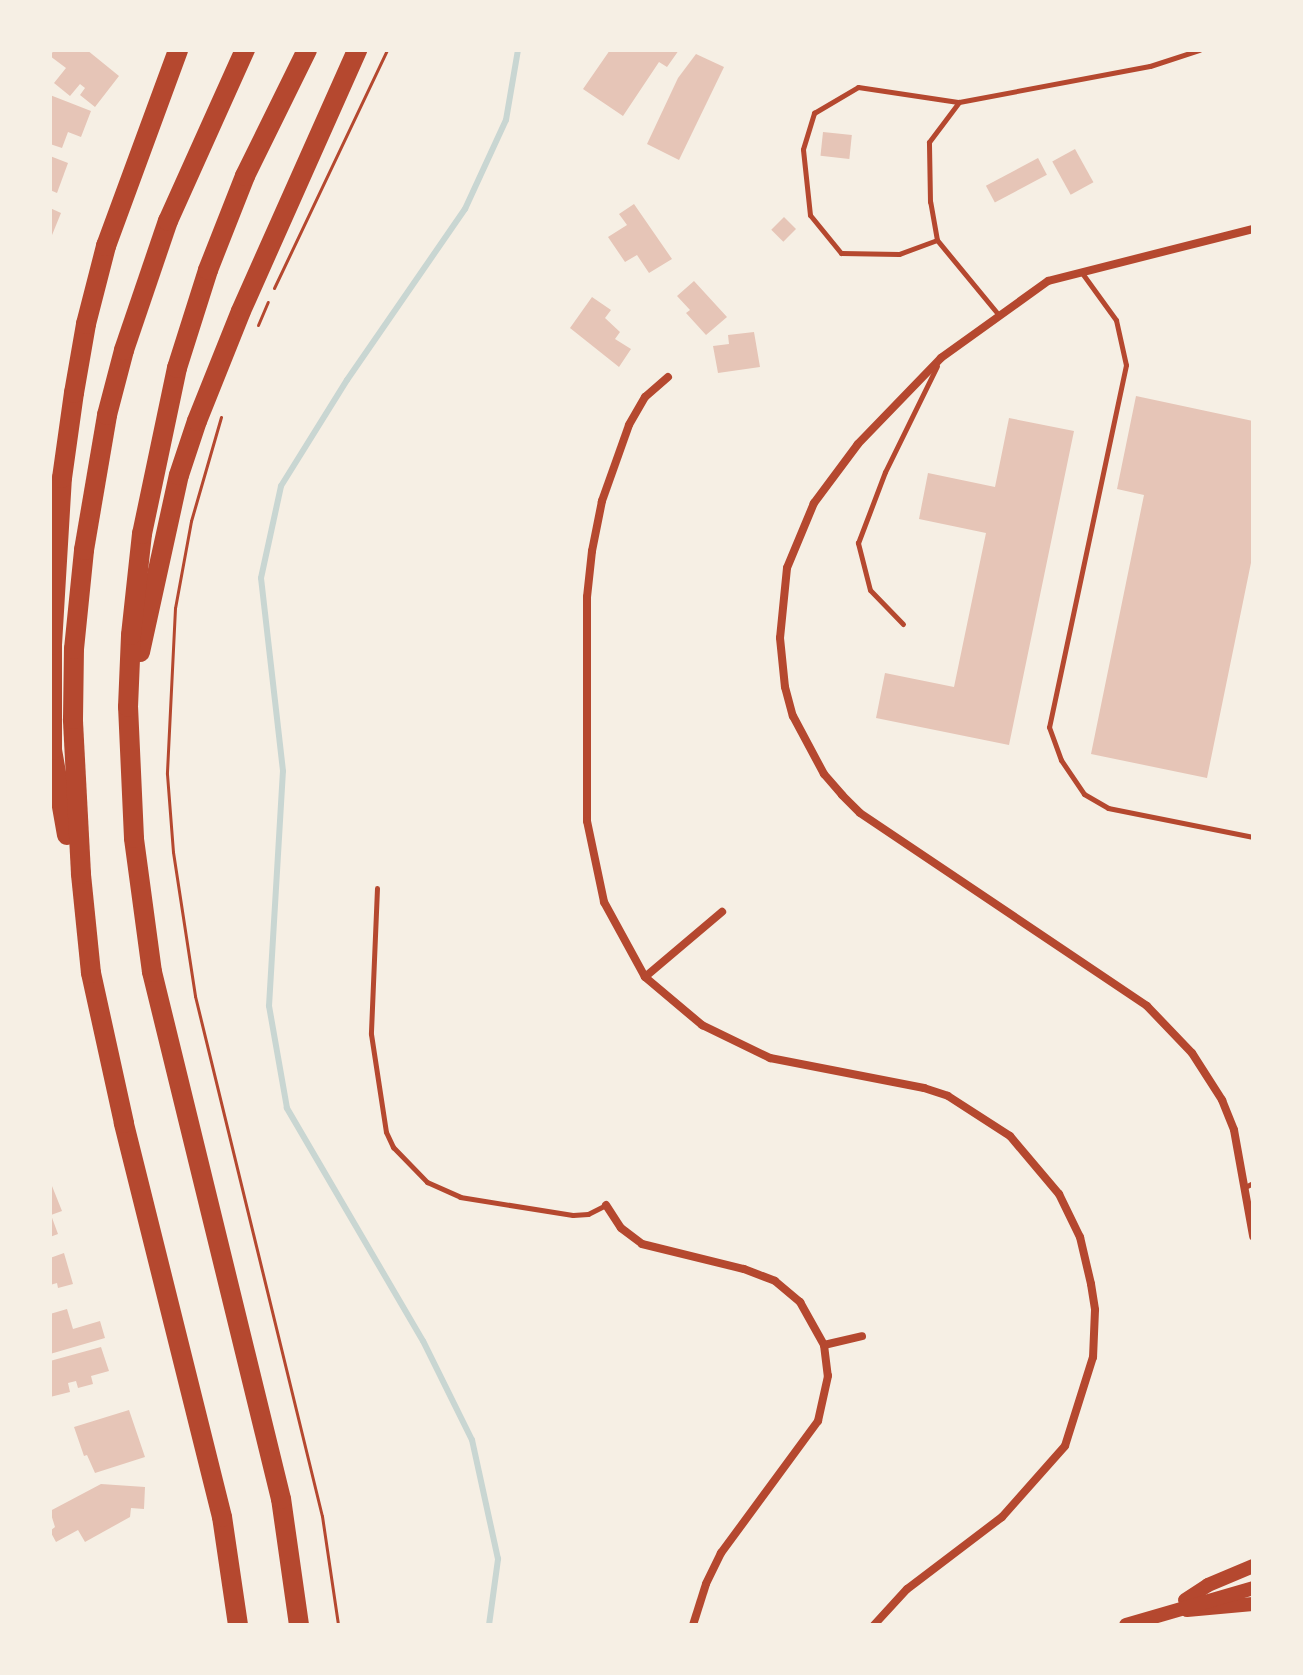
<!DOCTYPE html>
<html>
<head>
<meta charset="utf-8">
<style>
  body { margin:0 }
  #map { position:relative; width:1303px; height:1675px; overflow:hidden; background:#f6efe4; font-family:Jost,sans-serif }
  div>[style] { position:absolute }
  .stream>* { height:6px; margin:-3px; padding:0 3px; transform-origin:3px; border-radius:3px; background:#c9d6d2 }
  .building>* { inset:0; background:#e6c5b7; transform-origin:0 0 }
  .path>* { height:3px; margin:-1.5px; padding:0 1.5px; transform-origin:1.5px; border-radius:1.5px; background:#b5482f }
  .service>* { height:5px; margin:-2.5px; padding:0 2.5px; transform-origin:2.5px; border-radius:2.5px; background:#b5482f }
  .minor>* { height:8px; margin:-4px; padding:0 4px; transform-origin:4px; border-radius:4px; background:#b5482f }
  .tertiary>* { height:14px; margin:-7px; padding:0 7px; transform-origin:7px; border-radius:7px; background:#b5482f }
  .motorway>* { height:20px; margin:-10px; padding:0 10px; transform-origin:10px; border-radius:10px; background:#b5482f }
  span { translate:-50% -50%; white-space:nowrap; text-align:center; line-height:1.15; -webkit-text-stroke:6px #f6efe4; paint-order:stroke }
  .frame { position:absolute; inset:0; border:52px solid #f6efe4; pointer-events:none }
</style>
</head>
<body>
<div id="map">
  <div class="stream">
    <i style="left:489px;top:1625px;width:67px;rotate:-82.2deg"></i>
    <i style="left:498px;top:1559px;width:122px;rotate:-102.3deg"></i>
    <i style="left:472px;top:1440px;width:110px;rotate:-116.3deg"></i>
    <i style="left:423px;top:1341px;width:270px;rotate:-120.3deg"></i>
    <i style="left:287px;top:1108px;width:104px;rotate:-100deg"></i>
    <i style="left:269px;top:1006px;width:235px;rotate:-86.6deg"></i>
    <i style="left:283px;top:771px;width:194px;rotate:-96.5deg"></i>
    <i style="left:261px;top:578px;width:94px;rotate:-77.7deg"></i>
    <i style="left:281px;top:486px;width:125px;rotate:-58.1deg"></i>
    <i style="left:347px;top:380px;width:208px;rotate:-55.4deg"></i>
    <i style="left:465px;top:209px;width:98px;rotate:-65.3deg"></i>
    <i style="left:506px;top:120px;width:71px;rotate:-80.3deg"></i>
  </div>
  <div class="building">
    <i style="clip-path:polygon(54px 50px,87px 50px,119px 76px,95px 107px,80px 95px,85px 88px,80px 84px,70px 96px,54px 83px,66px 68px,50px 56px)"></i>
    <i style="clip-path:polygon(610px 50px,679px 50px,667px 67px,659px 62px,623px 116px,583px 89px)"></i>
    <i style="clip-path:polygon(696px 54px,724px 67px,679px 160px,647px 144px,678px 78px)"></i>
    <i style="clip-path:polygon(50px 95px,91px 111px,81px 137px,68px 132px,62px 148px,50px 144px)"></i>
    <i style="left:823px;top:132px;width:29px;height:24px;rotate:6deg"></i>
    <i style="left:1075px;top:149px;width:38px;height:26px;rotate:61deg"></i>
    <i style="clip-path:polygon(50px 156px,68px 163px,57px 193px,50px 190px)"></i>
    <i style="left:1038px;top:158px;width:19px;height:59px;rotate:62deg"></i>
    <i style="clip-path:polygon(634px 204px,672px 259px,649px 273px,637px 255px,625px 262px,608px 237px,627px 225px,619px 214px)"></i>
    <i style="clip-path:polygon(50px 208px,61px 213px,50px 240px)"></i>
    <i style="left:784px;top:217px;width:17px;height:18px;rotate:45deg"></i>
    <i style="clip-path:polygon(694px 281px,727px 317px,706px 335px,686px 313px,690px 310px,677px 296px)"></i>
    <i style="clip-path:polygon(592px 297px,611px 310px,605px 318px,620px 332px,615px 339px,631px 349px,619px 367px,570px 328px)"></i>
    <i style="clip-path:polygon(754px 332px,760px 367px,718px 373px,713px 346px,729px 344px,728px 335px)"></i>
    <i style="clip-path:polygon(1136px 396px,1253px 421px,1253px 553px,1207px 778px,1091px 754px,1144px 495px,1117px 489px)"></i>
    <i style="clip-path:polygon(1009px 418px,1074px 431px,1009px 745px,876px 718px,885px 673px,954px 687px,986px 533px,919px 519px,928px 473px,995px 487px)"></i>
    <i style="clip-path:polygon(50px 1181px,62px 1211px,51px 1215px,58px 1234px,50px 1237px)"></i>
    <i style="clip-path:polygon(64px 1253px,73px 1284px,58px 1288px,57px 1283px,50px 1285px,50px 1258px)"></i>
    <i style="clip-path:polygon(67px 1309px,73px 1329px,100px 1321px,105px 1338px,50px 1354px,50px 1314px)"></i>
    <i style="clip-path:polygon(101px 1347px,109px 1371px,91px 1376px,93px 1384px,78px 1388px,76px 1381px,68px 1383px,70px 1392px,50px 1397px,50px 1361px)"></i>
    <i style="clip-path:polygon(129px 1410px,145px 1457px,95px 1473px,87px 1455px,84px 1456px,74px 1427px)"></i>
    <i style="clip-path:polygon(101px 1484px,145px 1487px,144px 1509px,131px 1508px,130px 1517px,85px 1542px,78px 1530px,56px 1542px,50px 1531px,55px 1527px,50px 1511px)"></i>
  </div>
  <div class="path">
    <i style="left:274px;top:288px;width:263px;rotate:-64.6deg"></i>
    <i style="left:258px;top:325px;width:25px;rotate:-67deg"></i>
    <i style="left:221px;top:417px;width:108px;rotate:106.1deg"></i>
    <i style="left:191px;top:521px;width:88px;rotate:100.4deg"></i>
    <i style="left:175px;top:608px;width:166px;rotate:92.8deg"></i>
    <i style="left:167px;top:774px;width:78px;rotate:85.6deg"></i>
    <i style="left:173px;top:852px;width:146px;rotate:81.3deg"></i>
    <i style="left:195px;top:996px;width:535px;rotate:76.28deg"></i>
    <i style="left:322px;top:1516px;width:110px;rotate:81.6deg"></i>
  </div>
  <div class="service">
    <i style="left:937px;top:240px;width:40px;rotate:159.8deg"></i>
    <i style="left:899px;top:254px;width:58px;rotate:-179deg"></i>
    <i style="left:841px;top:253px;width:49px;rotate:-129.2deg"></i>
    <i style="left:810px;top:215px;width:66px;rotate:-96.1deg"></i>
    <i style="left:803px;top:149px;width:38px;rotate:-73deg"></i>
    <i style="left:814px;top:113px;width:51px;rotate:-30.6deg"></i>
    <i style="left:858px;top:87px;width:101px;rotate:8.5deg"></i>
    <i style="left:1082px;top:273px;width:58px;rotate:54.1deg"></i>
    <i style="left:1116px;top:320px;width:46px;rotate:77.5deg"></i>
    <i style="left:1126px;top:365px;width:370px;rotate:102deg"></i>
    <i style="left:1049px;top:727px;width:35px;rotate:70deg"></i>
    <i style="left:1061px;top:760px;width:41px;rotate:55.9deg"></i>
    <i style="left:1084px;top:794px;width:28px;rotate:30deg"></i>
    <i style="left:1108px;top:808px;width:148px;rotate:11.3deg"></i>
    <i style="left:998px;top:314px;width:96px;rotate:-129.5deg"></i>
    <i style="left:937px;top:240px;width:39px;rotate:-100deg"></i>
    <i style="left:930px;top:202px;width:60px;rotate:-91deg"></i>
    <i style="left:929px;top:142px;width:50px;rotate:-53.1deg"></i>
    <i style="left:959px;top:102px;width:194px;rotate:-10.7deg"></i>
    <i style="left:1150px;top:66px;width:52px;rotate:-18.1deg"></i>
    <i style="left:903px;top:624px;width:47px;rotate:-134.1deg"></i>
    <i style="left:870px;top:590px;width:49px;rotate:-104.3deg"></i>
    <i style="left:858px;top:543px;width:76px;rotate:-69.2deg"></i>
    <i style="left:885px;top:472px;width:118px;rotate:-63.9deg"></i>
    <i style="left:377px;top:888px;width:146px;rotate:92.4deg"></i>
    <i style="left:371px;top:1034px;width:99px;rotate:81.3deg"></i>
    <i style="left:386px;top:1132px;width:17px;rotate:65deg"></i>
    <i style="left:393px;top:1147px;width:49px;rotate:45.8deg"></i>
    <i style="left:427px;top:1182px;width:36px;rotate:24deg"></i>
    <i style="left:460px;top:1197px;width:114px;rotate:9.1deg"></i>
    <i style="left:573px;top:1215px;width:15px;rotate:-4deg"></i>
    <i style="left:588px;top:1214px;width:20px;rotate:-27deg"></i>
    <i style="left:1245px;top:1187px;width:9px;rotate:-27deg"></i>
  </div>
  <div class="minor">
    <i style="left:1253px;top:229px;width:211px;rotate:165.8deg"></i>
    <i style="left:1048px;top:281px;width:132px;rotate:144.3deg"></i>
    <i style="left:941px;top:358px;width:120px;rotate:134deg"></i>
    <i style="left:858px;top:444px;width:74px;rotate:126.7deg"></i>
    <i style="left:814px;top:503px;width:70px;rotate:112.6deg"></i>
    <i style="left:787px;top:568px;width:70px;rotate:95.7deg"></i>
    <i style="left:780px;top:638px;width:49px;rotate:84.2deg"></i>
    <i style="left:785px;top:687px;width:30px;rotate:75deg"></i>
    <i style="left:793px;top:716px;width:66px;rotate:61.9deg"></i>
    <i style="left:824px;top:774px;width:28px;rotate:49deg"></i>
    <i style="left:842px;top:795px;width:25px;rotate:45deg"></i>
    <i style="left:860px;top:813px;width:346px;rotate:33.9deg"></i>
    <i style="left:1147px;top:1006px;width:65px;rotate:46.2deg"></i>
    <i style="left:1192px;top:1053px;width:56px;rotate:57.4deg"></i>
    <i style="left:1222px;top:1100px;width:32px;rotate:68deg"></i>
    <i style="left:1234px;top:1130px;width:108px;rotate:79.8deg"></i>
    <i style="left:668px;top:377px;width:30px;rotate:139deg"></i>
    <i style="left:645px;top:397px;width:32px;rotate:120deg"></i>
    <i style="left:629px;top:425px;width:81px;rotate:109.6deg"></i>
    <i style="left:602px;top:501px;width:51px;rotate:101.3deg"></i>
    <i style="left:592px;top:551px;width:46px;rotate:96.2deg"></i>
    <i style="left:587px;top:597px;width:224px;rotate:90deg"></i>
    <i style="left:587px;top:821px;width:83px;rotate:78.1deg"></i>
    <i style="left:604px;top:902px;width:85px;rotate:61.3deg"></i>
    <i style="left:645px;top:977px;width:75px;rotate:40.1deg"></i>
    <i style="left:702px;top:1025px;width:76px;rotate:25.9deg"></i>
    <i style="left:770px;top:1058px;width:157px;rotate:11deg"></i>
    <i style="left:924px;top:1088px;width:25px;rotate:18deg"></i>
    <i style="left:948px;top:1096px;width:74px;rotate:32.8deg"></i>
    <i style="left:1010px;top:1136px;width:76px;rotate:49.8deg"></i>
    <i style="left:1059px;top:1194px;width:48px;rotate:64deg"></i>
    <i style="left:1080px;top:1237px;width:48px;rotate:76.8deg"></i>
    <i style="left:1091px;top:1284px;width:26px;rotate:81deg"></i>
    <i style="left:1095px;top:1310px;width:47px;rotate:92.4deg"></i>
    <i style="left:1093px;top:1357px;width:93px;rotate:107.5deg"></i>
    <i style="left:1065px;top:1446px;width:95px;rotate:131.6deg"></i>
    <i style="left:1002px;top:1517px;width:119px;rotate:142.8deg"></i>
    <i style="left:907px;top:1589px;width:49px;rotate:132.5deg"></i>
    <i style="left:645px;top:977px;width:101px;rotate:-40.2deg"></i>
    <i style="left:606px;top:1205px;width:27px;rotate:57deg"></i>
    <i style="left:621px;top:1228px;width:26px;rotate:37deg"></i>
    <i style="left:642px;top:1244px;width:105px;rotate:13.8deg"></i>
    <i style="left:744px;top:1269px;width:33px;rotate:21deg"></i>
    <i style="left:775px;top:1281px;width:33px;rotate:40deg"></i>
    <i style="left:800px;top:1302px;width:49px;rotate:60.8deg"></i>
    <i style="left:824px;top:1345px;width:31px;rotate:83deg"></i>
    <i style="left:828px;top:1376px;width:46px;rotate:102.5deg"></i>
    <i style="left:818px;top:1421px;width:164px;rotate:126.3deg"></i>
    <i style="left:721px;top:1553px;width:34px;rotate:116deg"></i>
    <i style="left:706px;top:1584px;width:43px;rotate:107.6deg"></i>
    <i style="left:824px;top:1345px;width:39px;rotate:-13deg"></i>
  </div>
  <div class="tertiary">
    <i style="left:1185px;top:1600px;width:27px;rotate:-33deg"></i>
    <i style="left:1208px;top:1585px;width:49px;rotate:-22.9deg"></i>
    <i style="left:1187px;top:1610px;width:66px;rotate:-5.2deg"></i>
    <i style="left:1126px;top:1625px;width:132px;rotate:-16.2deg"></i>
  </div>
  <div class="motorway">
    <i style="left:140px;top:652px;width:181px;rotate:-77.6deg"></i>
    <i style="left:179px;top:475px;width:57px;rotate:-71.6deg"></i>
    <i style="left:197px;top:421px;width:118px;rotate:-68.2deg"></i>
    <i style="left:241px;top:311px;width:286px;rotate:-66deg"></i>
    <i style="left:67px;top:835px;width:86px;rotate:-100deg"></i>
    <i style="left:52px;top:750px;width:105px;rotate:-90deg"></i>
    <i style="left:52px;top:645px;width:167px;rotate:-86.6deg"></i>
    <i style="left:62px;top:478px;width:86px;rotate:-82deg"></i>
    <i style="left:74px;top:393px;width:70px;rotate:-80.1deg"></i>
    <i style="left:86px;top:324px;width:81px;rotate:-75.6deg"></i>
    <i style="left:106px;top:246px;width:209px;rotate:-69.8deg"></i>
    <i style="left:238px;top:1625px;width:109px;rotate:-98.4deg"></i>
    <i style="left:222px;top:1517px;width:406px;rotate:-104deg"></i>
    <i style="left:124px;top:1123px;width:154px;rotate:-102.4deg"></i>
    <i style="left:91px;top:973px;width:100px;rotate:-95.8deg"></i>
    <i style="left:81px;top:874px;width:155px;rotate:-93deg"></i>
    <i style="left:73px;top:719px;width:70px;rotate:-89.2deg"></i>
    <i style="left:74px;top:649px;width:100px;rotate:-84.2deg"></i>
    <i style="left:84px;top:550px;width:137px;rotate:-80.3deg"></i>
    <i style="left:107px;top:415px;width:67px;rotate:-75.3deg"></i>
    <i style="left:124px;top:350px;width:136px;rotate:-71.2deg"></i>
    <i style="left:168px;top:221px;width:188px;rotate:-65.8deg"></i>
    <i style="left:299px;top:1625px;width:127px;rotate:-98.1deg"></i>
    <i style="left:281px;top:1499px;width:543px;rotate:-103.75deg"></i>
    <i style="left:152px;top:972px;width:135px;rotate:-97.7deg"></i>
    <i style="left:134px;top:838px;width:131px;rotate:-92.6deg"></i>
    <i style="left:128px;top:707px;width:72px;rotate:-87.6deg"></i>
    <i style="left:131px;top:635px;width:102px;rotate:-83.8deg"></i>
    <i style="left:142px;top:534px;width:170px;rotate:-78.1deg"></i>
    <i style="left:177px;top:368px;width:103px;rotate:-72.4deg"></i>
    <i style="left:208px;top:270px;width:101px;rotate:-68.5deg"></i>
    <i style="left:245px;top:176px;width:140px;rotate:-63.8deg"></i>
  </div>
  <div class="frame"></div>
</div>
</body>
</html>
